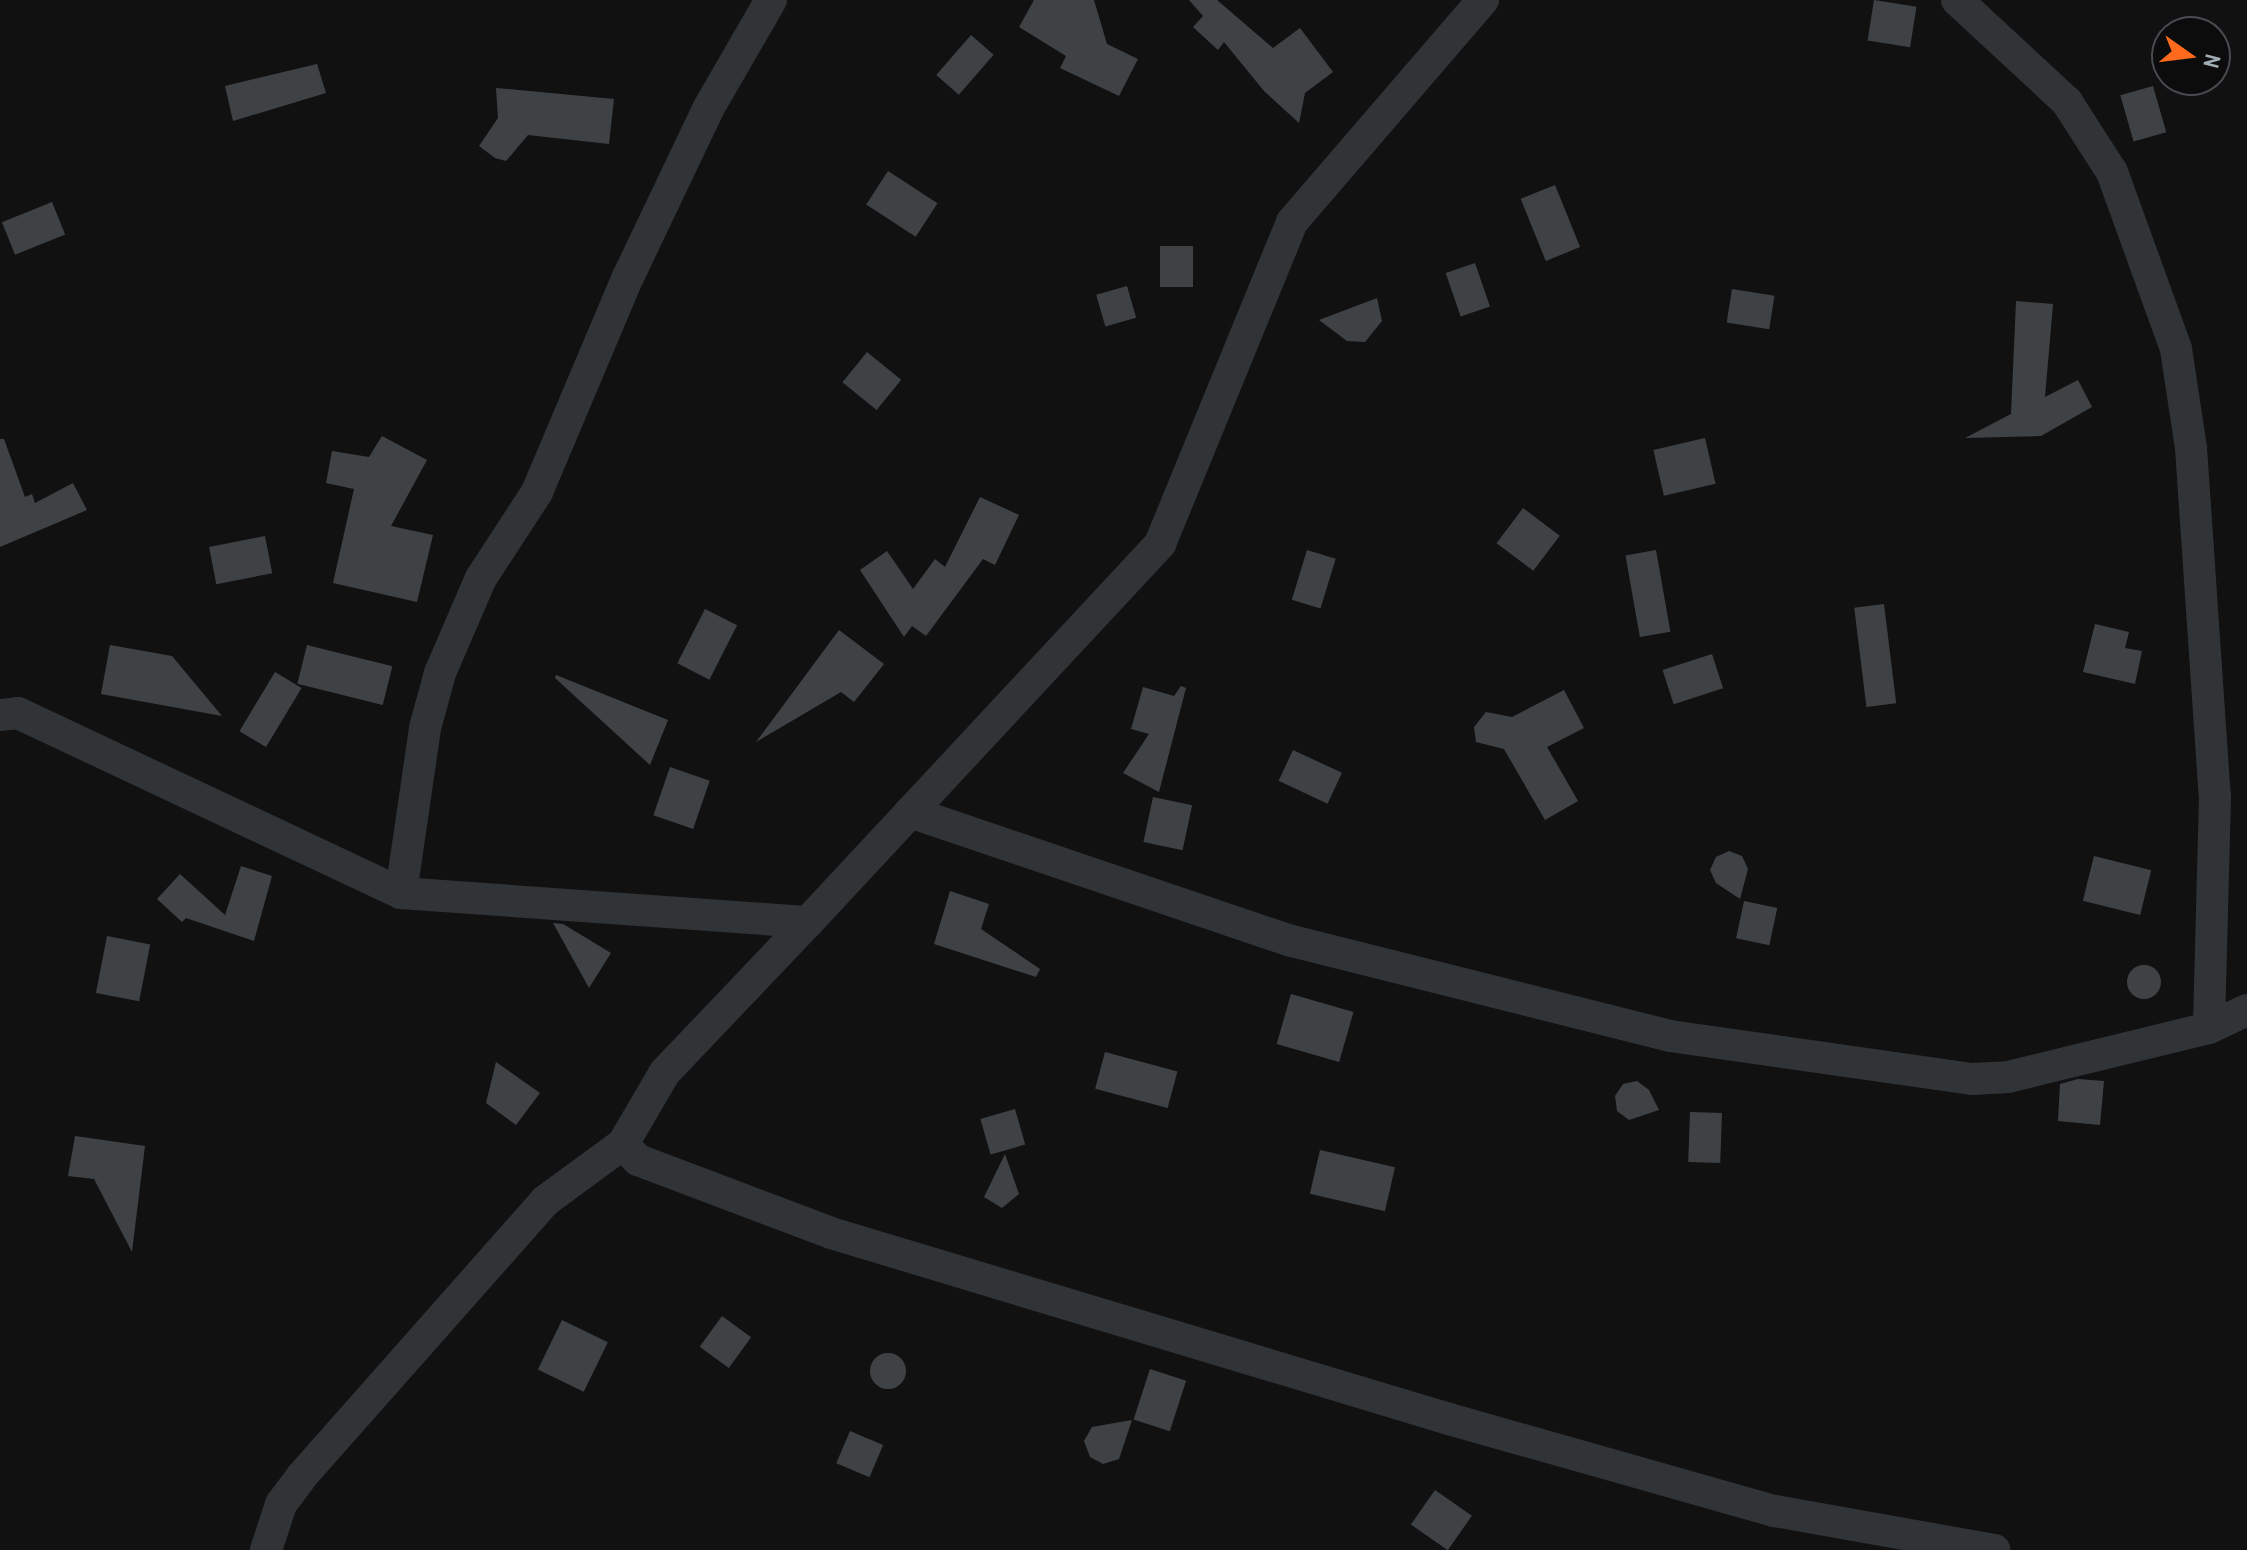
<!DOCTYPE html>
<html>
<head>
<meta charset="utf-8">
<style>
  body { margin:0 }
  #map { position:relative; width:2247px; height:1550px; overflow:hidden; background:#111112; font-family:"Archivo Narrow",sans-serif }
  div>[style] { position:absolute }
  .building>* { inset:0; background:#3f4245; transform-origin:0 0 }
  .round { border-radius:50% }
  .street>* { height:32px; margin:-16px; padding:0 16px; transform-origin:16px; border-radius:16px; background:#313437 }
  span { translate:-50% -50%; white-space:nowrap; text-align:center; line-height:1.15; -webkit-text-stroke:6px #0c0c0d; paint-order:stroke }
  .north { position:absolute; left:2151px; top:16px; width:80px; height:80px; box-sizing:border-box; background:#0c0c0d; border:2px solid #484c50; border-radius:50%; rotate:104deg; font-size:22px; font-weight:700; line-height:32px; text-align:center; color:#a1adb4 }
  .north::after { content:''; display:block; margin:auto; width:28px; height:36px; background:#ff6a1c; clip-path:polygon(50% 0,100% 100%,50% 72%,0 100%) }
</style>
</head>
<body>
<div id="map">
  <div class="building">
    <i style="clip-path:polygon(1034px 0,1094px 0,1107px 44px,1138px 59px,1119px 96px,1060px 68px,1066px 56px,1019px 27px)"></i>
    <i style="clip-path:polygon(1189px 0,1217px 0,1273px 48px,1300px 28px,1333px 72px,1305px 93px,1299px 123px,1264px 91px,1224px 42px,1218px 50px,1193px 27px,1203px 16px)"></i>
    <i style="left:1874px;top:0;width:43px;height:41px;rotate:9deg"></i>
    <i style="left:971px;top:35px;width:30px;height:53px;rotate:41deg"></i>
    <i style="clip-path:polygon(317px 64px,326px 93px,233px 121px,225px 86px)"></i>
    <i style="left:2153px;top:86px;width:48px;height:34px;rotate:74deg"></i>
    <i style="clip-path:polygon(496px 88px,614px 99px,609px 144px,528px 135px,506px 161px,495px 158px,479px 146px,498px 118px)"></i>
    <i style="left:888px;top:171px;width:59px;height:40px;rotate:33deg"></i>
    <i style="left:1555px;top:185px;width:67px;height:37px;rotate:68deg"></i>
    <i style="left:52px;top:202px;width:35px;height:54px;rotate:68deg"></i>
    <i style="left:1160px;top:246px;width:33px;height:41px"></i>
    <i style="left:1475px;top:263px;width:46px;height:31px;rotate:71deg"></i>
    <i style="left:1127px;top:286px;width:33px;height:32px;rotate:74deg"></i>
    <i style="left:1732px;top:289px;width:43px;height:34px;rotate:9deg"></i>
    <i style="clip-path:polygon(1377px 298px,1382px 321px,1365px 342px,1347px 341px,1319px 320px)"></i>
    <i style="clip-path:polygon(2016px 301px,2053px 304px,2045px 397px,2078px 380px,2092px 407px,2041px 436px,1965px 438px,2011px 414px)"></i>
    <i style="left:867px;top:352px;width:44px;height:39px;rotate:39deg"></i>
    <i style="clip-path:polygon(382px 436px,427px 460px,391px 526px,433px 535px,417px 602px,333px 583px,354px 489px,326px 483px,332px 451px,369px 457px)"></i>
    <i style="left:1705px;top:438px;width:47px;height:53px;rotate:77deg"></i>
    <i style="clip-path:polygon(0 439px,4px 439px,25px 497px,32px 494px,35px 503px,73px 483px,87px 510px,0 547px)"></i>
    <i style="clip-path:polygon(980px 497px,1019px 515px,995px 565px,983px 559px,926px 636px,912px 626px,904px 637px,860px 570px,887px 551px,913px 589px,935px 559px,945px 567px)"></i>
    <i style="left:1523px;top:508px;width:46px;height:44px;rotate:37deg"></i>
    <i style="left:265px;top:536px;width:38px;height:57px;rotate:79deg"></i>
    <i style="left:1307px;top:550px;width:30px;height:52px;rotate:17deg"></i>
    <i style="left:1656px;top:550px;width:83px;height:31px;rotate:80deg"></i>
    <i style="left:1884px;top:604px;width:100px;height:30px;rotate:83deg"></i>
    <i style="left:705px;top:609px;width:36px;height:61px;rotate:27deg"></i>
    <i style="clip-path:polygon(2095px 624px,2129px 632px,2125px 648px,2142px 651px,2135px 684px,2083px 672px)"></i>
    <i style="clip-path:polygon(839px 630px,884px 664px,854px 702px,841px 692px,756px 742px)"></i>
    <i style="clip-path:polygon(110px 645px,172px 656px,222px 716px,101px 694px)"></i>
    <i style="left:307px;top:645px;width:88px;height:40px;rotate:14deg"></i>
    <i style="left:1712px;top:654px;width:36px;height:52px;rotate:72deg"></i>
    <i style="left:275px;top:672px;width:31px;height:69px;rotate:31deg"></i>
    <i style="clip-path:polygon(556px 675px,668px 720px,650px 765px,555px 678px)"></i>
    <i style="clip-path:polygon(1181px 686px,1186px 688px,1159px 792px,1123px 773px,1149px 734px,1131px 729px,1143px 687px,1174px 696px)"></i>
    <i style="clip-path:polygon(1564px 690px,1584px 728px,1547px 747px,1578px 801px,1545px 820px,1504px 749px,1476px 742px,1474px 727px,1486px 712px,1512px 717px)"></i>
    <i style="left:1293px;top:750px;width:54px;height:34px;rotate:25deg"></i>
    <i style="left:670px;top:767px;width:42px;height:51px;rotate:19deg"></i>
    <i style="left:1153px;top:797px;width:40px;height:46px;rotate:12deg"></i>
    <i style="clip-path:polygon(1729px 851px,1742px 856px,1748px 869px,1740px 899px,1716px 883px,1710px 870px,1716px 857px)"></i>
    <i style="left:2094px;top:856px;width:59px;height:46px;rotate:14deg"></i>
    <i style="clip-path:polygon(241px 866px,272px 876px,254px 941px,186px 918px,182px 922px,157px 899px,180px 874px,225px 915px)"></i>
    <i style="clip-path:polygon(950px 891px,989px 904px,981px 929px,1040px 969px,1036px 977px,934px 944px)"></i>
    <i style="left:1744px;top:901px;width:34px;height:38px;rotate:12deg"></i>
    <i style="clip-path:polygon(553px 923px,563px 924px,611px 953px,589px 988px)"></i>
    <i style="left:107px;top:936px;width:44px;height:58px;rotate:11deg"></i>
    <i class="round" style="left:2127px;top:965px;width:34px;height:34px"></i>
    <i style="left:1291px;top:994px;width:65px;height:52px;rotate:16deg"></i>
    <i style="left:1105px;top:1052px;width:75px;height:38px;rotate:15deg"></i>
    <i style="clip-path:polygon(496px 1062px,540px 1093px,516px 1125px,486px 1103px)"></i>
    <i style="clip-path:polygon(2078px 1079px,2104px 1081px,2100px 1125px,2058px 1121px,2060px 1084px)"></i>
    <i style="clip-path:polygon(1637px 1081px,1649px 1090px,1659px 1110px,1629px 1120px,1617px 1111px,1615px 1096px,1623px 1084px)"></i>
    <i style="left:1015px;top:1109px;width:37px;height:36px;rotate:74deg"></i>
    <i style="left:1690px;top:1112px;width:32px;height:50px;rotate:2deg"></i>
    <i style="clip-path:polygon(75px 1136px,145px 1146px,132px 1252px,94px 1179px,68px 1176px)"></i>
    <i style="left:1320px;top:1150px;width:77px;height:45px;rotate:13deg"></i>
    <i style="clip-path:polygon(1005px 1154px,1019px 1194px,1002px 1208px,984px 1197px)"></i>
    <i style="left:722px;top:1316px;width:36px;height:38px;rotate:36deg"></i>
    <i style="left:562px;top:1320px;width:51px;height:55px;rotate:26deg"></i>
    <i class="round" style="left:870px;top:1353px;width:36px;height:36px"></i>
    <i style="left:1150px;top:1369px;width:38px;height:53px;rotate:18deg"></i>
    <i style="clip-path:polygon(1132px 1420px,1119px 1459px,1103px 1464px,1090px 1457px,1084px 1441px,1092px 1427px)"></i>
    <i style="left:850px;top:1431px;width:36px;height:35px;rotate:23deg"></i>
    <i style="left:1435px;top:1490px;width:45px;height:42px;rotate:35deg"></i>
  </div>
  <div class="street">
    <i style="left:1957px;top:0;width:150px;rotate:42.8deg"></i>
    <i style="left:2067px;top:102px;width:83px;rotate:57.3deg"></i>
    <i style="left:2112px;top:172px;width:188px;rotate:70.1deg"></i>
    <i style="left:2176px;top:349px;width:100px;rotate:81.4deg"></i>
    <i style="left:2191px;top:448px;width:349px;rotate:86.1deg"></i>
    <i style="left:2215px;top:796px;width:232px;rotate:91.5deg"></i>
    <i style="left:0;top:715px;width:18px;rotate:-6deg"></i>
    <i style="left:18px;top:713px;width:423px;rotate:25.2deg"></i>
    <i style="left:401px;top:893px;width:408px;rotate:4.1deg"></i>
    <i style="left:808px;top:922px;width:517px;rotate:-47.04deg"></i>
    <i style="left:1160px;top:544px;width:348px;rotate:-67.7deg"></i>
    <i style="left:1292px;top:222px;width:293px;rotate:-49.3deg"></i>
    <i style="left:910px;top:812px;width:403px;rotate:18.7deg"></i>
    <i style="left:1292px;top:941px;width:390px;rotate:14.1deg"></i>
    <i style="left:1670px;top:1036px;width:305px;rotate:8.1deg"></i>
    <i style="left:1972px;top:1079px;width:36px;rotate:-3deg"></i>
    <i style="left:2008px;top:1077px;width:207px;rotate:-13.7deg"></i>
    <i style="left:2209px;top:1028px;width:42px;rotate:-25.3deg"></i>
    <i style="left:401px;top:893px;width:167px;rotate:-81.7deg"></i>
    <i style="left:425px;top:728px;width:57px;rotate:-74.7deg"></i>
    <i style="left:440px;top:673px;width:103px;rotate:-66.7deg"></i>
    <i style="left:481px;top:578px;width:103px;rotate:-56.9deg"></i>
    <i style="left:537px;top:492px;width:233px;rotate:-67.1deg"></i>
    <i style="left:628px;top:277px;width:186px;rotate:-64.5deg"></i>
    <i style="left:708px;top:109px;width:126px;rotate:-60deg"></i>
    <i style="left:808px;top:922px;width:207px;rotate:133.6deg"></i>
    <i style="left:665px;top:1072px;width:83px;rotate:120.3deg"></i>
    <i style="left:623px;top:1144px;width:22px;rotate:47deg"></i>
    <i style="left:638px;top:1160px;width:206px;rotate:20.7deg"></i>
    <i style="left:831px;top:1233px;width:645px;rotate:16.75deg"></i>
    <i style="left:1449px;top:1419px;width:339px;rotate:15.8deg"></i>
    <i style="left:1775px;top:1511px;width:223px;rotate:10.1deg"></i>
    <i style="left:266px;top:1550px;width:48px;rotate:-71.9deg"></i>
    <i style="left:281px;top:1504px;width:34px;rotate:-53deg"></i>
    <i style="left:301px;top:1477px;width:368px;rotate:-48.5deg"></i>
    <i style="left:545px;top:1201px;width:97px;rotate:-36.2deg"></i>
  </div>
  <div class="north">N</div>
</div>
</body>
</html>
